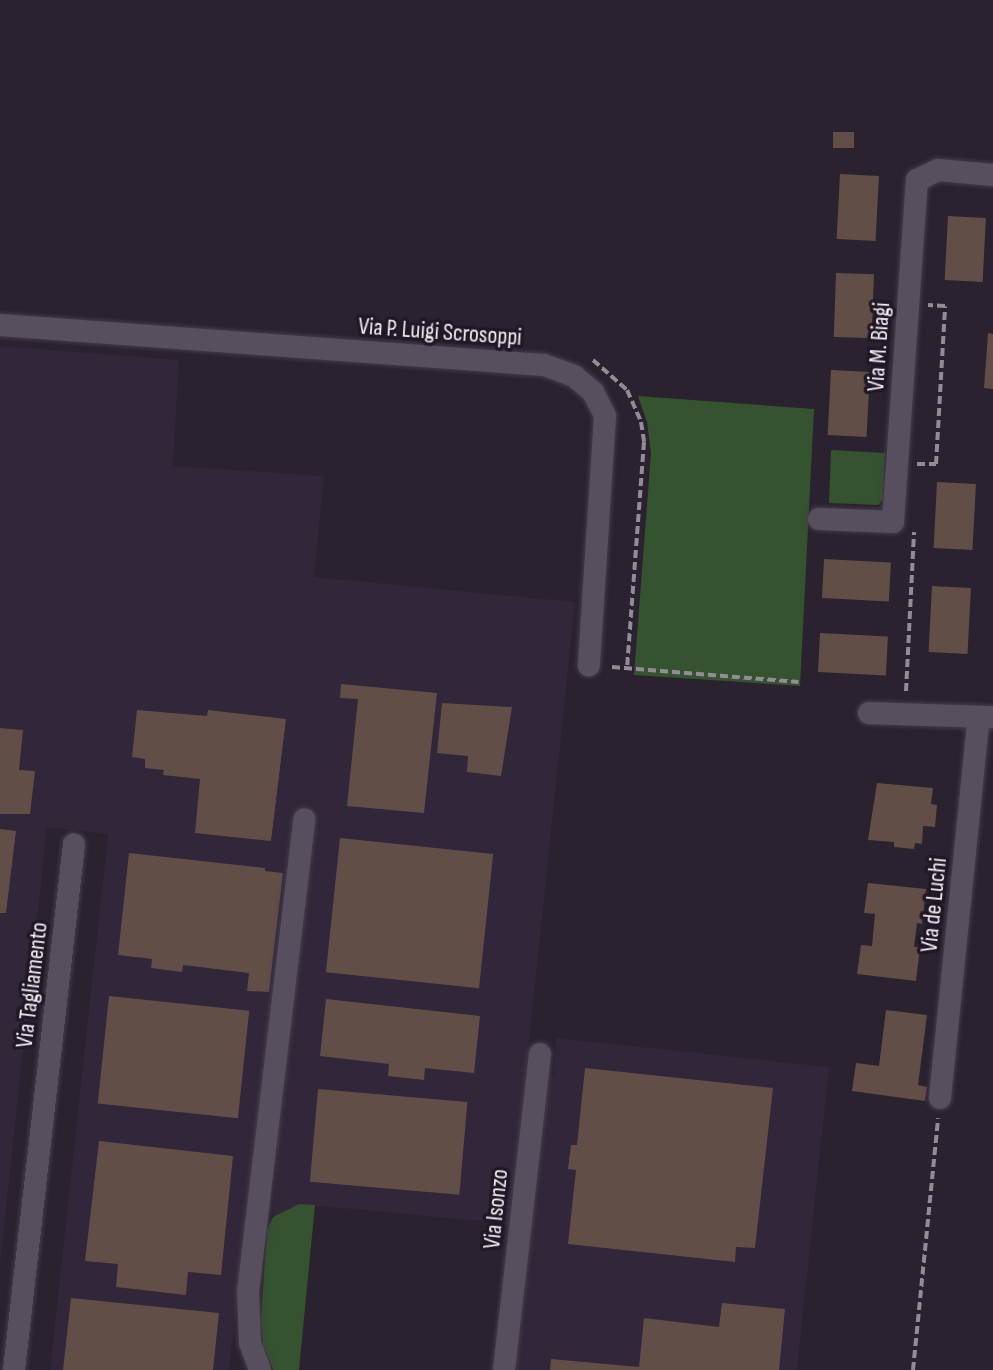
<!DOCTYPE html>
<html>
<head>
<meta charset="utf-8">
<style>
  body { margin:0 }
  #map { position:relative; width:993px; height:1370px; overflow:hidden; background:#2a222f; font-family:"Sofia Sans Condensed",sans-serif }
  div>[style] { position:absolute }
  .built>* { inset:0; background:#32263a }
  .green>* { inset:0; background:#35532f }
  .building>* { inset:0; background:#604e47; transform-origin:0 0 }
  .path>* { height:4px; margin-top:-2px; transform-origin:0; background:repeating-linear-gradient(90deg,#928c97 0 8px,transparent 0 12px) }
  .roads { filter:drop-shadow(0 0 2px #433d48) drop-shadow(0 0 2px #433d48) }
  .street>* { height:22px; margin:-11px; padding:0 11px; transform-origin:11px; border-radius:11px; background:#584f5e }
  span { translate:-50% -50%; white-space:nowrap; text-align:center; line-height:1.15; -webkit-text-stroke:7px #201825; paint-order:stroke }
  .street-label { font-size:24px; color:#f2edf6 }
</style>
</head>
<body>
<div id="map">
  <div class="built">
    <i style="clip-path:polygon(0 346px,179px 360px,173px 466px,324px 476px,314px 577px,575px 602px,508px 1244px,508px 1227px,502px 1223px,299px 1204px,273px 1217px,283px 1066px,312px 822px,292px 820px,229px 1370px,50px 1370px,108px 834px,47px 827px,0 1265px)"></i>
    <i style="clip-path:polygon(556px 1038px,829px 1067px,797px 1370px,516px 1370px,547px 1079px,554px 1075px)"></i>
  </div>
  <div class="green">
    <i style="clip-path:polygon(638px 396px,814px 409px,800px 686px,634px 675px,651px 453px,647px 422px)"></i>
    <i style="clip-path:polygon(831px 450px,885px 453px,883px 500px,878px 505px,829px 503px)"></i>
    <i style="clip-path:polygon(299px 1204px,315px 1205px,299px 1370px,273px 1370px,263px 1345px,261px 1319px,267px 1231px,273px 1217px)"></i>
  </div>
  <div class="building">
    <i style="left:833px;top:132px;width:21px;height:16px"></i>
    <i style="left:840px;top:174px;width:39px;height:65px;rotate:3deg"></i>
    <i style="left:948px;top:216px;width:38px;height:64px;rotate:3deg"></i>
    <i style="left:836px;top:273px;width:38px;height:64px;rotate:2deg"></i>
    <i style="clip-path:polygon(988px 333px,993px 334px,993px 389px,984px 388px)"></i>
    <i style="left:831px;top:370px;width:39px;height:65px;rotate:3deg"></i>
    <i style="left:937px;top:482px;width:39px;height:66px;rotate:3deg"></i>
    <i style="left:824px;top:559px;width:67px;height:39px;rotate:3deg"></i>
    <i style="left:932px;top:586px;width:39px;height:66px;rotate:3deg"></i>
    <i style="left:820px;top:633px;width:68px;height:39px;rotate:3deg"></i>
    <i style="clip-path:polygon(341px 684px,437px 693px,424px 813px,347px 806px,358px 699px,340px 698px)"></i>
    <i style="clip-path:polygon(442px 703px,512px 707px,501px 776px,467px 772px,468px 756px,437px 753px)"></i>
    <i style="clip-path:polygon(137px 710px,207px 716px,208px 710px,286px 719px,271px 841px,195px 833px,200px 779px,163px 775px,164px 770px,145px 768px,145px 759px,132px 757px)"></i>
    <i style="clip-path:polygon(0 728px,23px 730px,19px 770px,35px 771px,30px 814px,0 814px)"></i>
    <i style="clip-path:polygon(877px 783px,933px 788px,931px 804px,937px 805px,935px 827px,923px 826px,922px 844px,915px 843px,914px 849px,894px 847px,894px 842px,868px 840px)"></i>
    <i style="clip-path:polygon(0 829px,16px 831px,6px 913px,0 913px)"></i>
    <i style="left:340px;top:838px;width:154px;height:135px;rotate:6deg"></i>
    <i style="clip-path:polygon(129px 853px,265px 868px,265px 871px,283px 873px,269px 992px,247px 991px,249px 973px,183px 965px,182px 972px,151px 968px,152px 959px,118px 955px)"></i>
    <i style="clip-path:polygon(868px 883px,926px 889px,922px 924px,917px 923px,914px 947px,920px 947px,916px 981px,857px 974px,861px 945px,872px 946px,875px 914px,864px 913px)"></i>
    <i style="left:109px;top:996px;width:141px;height:108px;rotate:6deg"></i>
    <i style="clip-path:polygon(326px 999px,480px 1016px,474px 1073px,425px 1068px,424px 1080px,388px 1076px,389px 1064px,320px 1056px)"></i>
    <i style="clip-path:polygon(886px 1010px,927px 1015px,918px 1085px,927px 1087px,925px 1101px,852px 1091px,856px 1063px,879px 1066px)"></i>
    <i style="clip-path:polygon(585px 1068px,773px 1088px,755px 1248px,736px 1247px,735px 1262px,568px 1244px,576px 1170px,568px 1169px,571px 1145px,577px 1145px)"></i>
    <i style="left:318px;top:1089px;width:150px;height:93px;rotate:5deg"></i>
    <i style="clip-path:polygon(99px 1141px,233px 1156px,221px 1275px,188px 1272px,186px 1295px,116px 1287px,118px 1264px,85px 1261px)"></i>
    <i style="clip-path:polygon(71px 1298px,219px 1313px,213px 1370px,63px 1370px)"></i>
    <i style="clip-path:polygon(722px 1303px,785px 1309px,779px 1370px,550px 1370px,551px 1359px,639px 1367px,644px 1318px,719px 1327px)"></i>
  </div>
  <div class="path">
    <i style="left:593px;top:360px;width:45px;rotate:41.4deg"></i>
    <i style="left:627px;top:390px;width:35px;rotate:66deg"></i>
    <i style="left:641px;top:422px;width:20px;rotate:81deg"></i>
    <i style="left:644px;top:442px;width:227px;rotate:94.3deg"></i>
    <i style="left:917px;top:464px;width:19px"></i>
    <i style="left:936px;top:464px;width:158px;rotate:-86.7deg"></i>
    <i style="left:945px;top:306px;width:17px;rotate:-177deg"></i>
    <i style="left:612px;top:667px;width:187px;rotate:4.6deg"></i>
    <i style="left:906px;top:691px;width:159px;rotate:-87.1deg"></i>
    <i style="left:913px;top:1370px;width:253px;rotate:-84.3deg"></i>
  </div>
  <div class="roads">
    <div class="street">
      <i style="left:0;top:325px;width:545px;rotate:4.21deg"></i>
      <i style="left:544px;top:365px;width:32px;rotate:20deg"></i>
      <i style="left:574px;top:376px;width:25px;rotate:40deg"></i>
      <i style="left:593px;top:392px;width:27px;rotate:63deg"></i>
      <i style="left:605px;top:416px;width:250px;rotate:93.7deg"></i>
      <i style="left:819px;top:519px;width:74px;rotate:2.3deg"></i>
      <i style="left:893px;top:522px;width:343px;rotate:-86deg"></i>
      <i style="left:917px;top:180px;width:23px;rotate:-25deg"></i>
      <i style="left:938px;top:170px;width:55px;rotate:5.2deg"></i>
      <i style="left:869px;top:713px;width:123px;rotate:1.9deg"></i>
      <i style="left:940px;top:1098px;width:383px;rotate:-84.2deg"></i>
      <i style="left:14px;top:1370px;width:529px;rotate:-83.49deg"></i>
      <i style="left:260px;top:1370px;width:29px;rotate:-110deg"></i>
      <i style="left:250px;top:1343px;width:51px;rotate:-92.2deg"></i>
      <i style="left:248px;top:1292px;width:476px;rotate:-83.2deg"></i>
      <i style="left:504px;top:1370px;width:318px;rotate:-83.5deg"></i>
    </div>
  </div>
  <div class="street-label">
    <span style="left:440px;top:332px;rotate:4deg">Via P. Luigi Scrosoppi</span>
    <span style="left:879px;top:347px;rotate:-86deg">Via M. Biagi</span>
    <span style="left:934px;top:905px;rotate:-84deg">Via de Luchi</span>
    <span style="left:32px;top:985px;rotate:-83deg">Via Tagliamento</span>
    <span style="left:496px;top:1209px;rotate:-84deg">Via Isonzo</span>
  </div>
</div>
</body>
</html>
